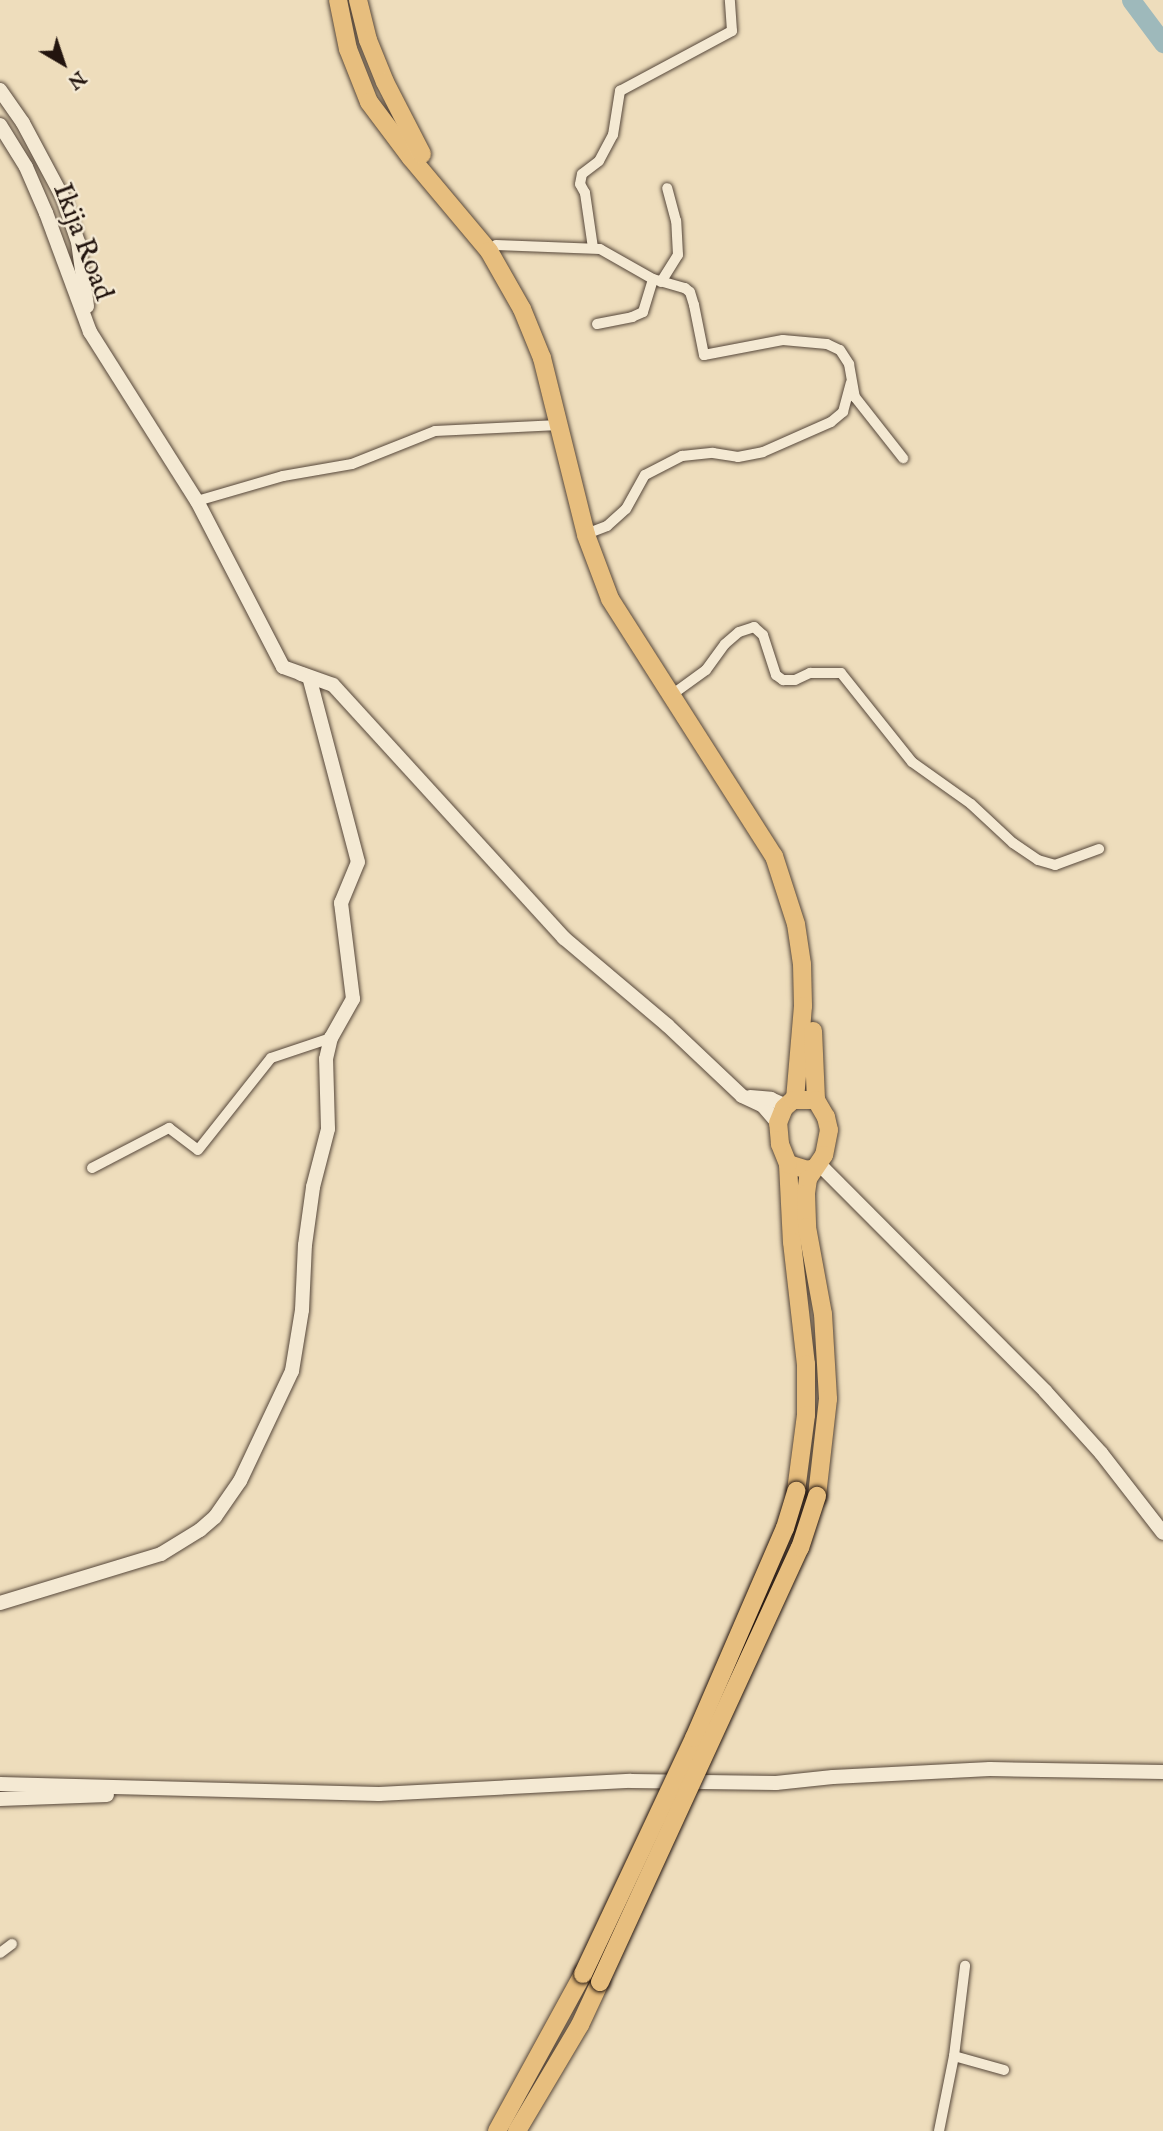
<!DOCTYPE html>
<html>
<head>
<meta charset="utf-8">
<style>
  body { margin:0 }
  #map { position:relative; width:1163px; height:2131px; overflow:hidden; background:#eeddbc; font-family:"IM FELL English",serif }
  div>[style] { position:absolute }
  .river>* { height:19px; margin:-9.5px; padding:0 9.5px; transform-origin:9.5px; border-radius:9.5px; background:#9eb9bb }
  .roads { filter:drop-shadow(0 0 2px #56473a) drop-shadow(0 0 2px #56473a) }
  .minor>* { height:10px; margin:-5px; padding:0 5px; transform-origin:5px; border-radius:5px; background:#f4e9d3 }
  .tertiary>* { height:14px; margin:-7px; padding:0 7px; transform-origin:7px; border-radius:7px; background:#f4e9d3 }
  .primary>* { height:18px; margin:-9px; padding:0 9px; transform-origin:9px; border-radius:9px; background:#e7be7e }
  .bridges { filter:drop-shadow(0 0 2px #23150f) drop-shadow(0 0 2px #23150f) }
  .primary-bridge>* { height:18px; margin:-9px; padding:0 9px; transform-origin:9px; border-radius:9px; background:#e7be7e }
  span { translate:-50% -50%; white-space:nowrap; text-align:center; line-height:1.15; -webkit-text-stroke:5px #f4e9d3; paint-order:stroke }
  .street-label { font-size:28px; color:#23150f }
  .north { position:absolute; left:28px; top:28px; width:70px; height:70px; -webkit-text-stroke:5px #f4e9d3; paint-order:stroke; rotate:141deg; font-size:19px; font-weight:700; line-height:28px; text-align:center; color:#23150f }
  .north::after { content:''; display:block; margin:auto; width:24px; height:32px; background:#23150f; clip-path:polygon(50% 0,100% 100%,50% 72%,0 100%) }
</style>
</head>
<body>
<div id="map">
  <div class="river">
    <i style="left:1131px;top:0;width:54px;rotate:53.3deg"></i>
  </div>
  <div class="roads">
    <div class="minor">
      <i style="left:496px;top:245px;width:104px;rotate:2.2deg"></i>
      <i style="left:600px;top:249px;width:61px;rotate:29.5deg"></i>
      <i style="left:653px;top:279px;width:33px;rotate:16deg"></i>
      <i style="left:685px;top:288px;width:6px;rotate:39deg"></i>
      <i style="left:690px;top:292px;width:14px;rotate:73deg"></i>
      <i style="left:694px;top:305px;width:51px;rotate:78.7deg"></i>
      <i style="left:704px;top:355px;width:80px;rotate:-10.8deg"></i>
      <i style="left:783px;top:340px;width:44px;rotate:5.2deg"></i>
      <i style="left:827px;top:344px;width:14px;rotate:25deg"></i>
      <i style="left:840px;top:350px;width:17px;rotate:57deg"></i>
      <i style="left:849px;top:364px;width:34px;rotate:80deg"></i>
      <i style="left:855px;top:397px;width:78px;rotate:51.8deg"></i>
      <i style="left:593px;top:248px;width:56px;rotate:-98.3deg"></i>
      <i style="left:585px;top:193px;width:10px;rotate:-119deg"></i>
      <i style="left:580px;top:184px;width:10px;rotate:-79deg"></i>
      <i style="left:582px;top:174px;width:21px;rotate:-37deg"></i>
      <i style="left:599px;top:161px;width:30px;rotate:-62deg"></i>
      <i style="left:613px;top:135px;width:45px;rotate:-81deg"></i>
      <i style="left:620px;top:91px;width:127px;rotate:-28.2deg"></i>
      <i style="left:732px;top:31px;width:31px;rotate:-94deg"></i>
      <i style="left:661px;top:282px;width:32px;rotate:-58deg"></i>
      <i style="left:678px;top:255px;width:34px;rotate:-93deg"></i>
      <i style="left:676px;top:221px;width:34px;rotate:-105deg"></i>
      <i style="left:597px;top:324px;width:36px;rotate:-11deg"></i>
      <i style="left:632px;top:317px;width:12px;rotate:-24deg"></i>
      <i style="left:643px;top:312px;width:34px;rotate:-73deg"></i>
      <i style="left:197px;top:501px;width:90px;rotate:-16.2deg"></i>
      <i style="left:283px;top:476px;width:70px;rotate:-9.9deg"></i>
      <i style="left:352px;top:464px;width:89px;rotate:-21.7deg"></i>
      <i style="left:435px;top:431px;width:124px;rotate:-2.8deg"></i>
      <i style="left:594px;top:531px;width:14px;rotate:-21deg"></i>
      <i style="left:607px;top:526px;width:25px;rotate:-42deg"></i>
      <i style="left:626px;top:509px;width:39px;rotate:-61deg"></i>
      <i style="left:645px;top:475px;width:42px;rotate:-27.2deg"></i>
      <i style="left:682px;top:456px;width:31px;rotate:-6deg"></i>
      <i style="left:713px;top:453px;width:25px;rotate:9deg"></i>
      <i style="left:738px;top:457px;width:25px;rotate:-11deg"></i>
      <i style="left:763px;top:452px;width:74px;rotate:-23.8deg"></i>
      <i style="left:831px;top:422px;width:16px;rotate:-40deg"></i>
      <i style="left:843px;top:412px;width:30px;rotate:-75deg"></i>
      <i style="left:677px;top:691px;width:36px;rotate:-36deg"></i>
      <i style="left:706px;top:670px;width:32px;rotate:-54deg"></i>
      <i style="left:725px;top:644px;width:18px;rotate:-41deg"></i>
      <i style="left:739px;top:632px;width:16px;rotate:-18deg"></i>
      <i style="left:754px;top:627px;width:12px;rotate:42deg"></i>
      <i style="left:763px;top:635px;width:42px;rotate:72deg"></i>
      <i style="left:776px;top:675px;width:9px;rotate:36deg"></i>
      <i style="left:783px;top:680px;width:12px"></i>
      <i style="left:795px;top:680px;width:17px;rotate:-25deg"></i>
      <i style="left:810px;top:673px;width:31px"></i>
      <i style="left:841px;top:673px;width:114px;rotate:51.4deg"></i>
      <i style="left:912px;top:762px;width:72px;rotate:35.4deg"></i>
      <i style="left:971px;top:804px;width:57px;rotate:42.9deg"></i>
      <i style="left:1013px;top:843px;width:30px;rotate:34deg"></i>
      <i style="left:1038px;top:860px;width:18px;rotate:16deg"></i>
      <i style="left:1055px;top:865px;width:47px;rotate:-20deg"></i>
      <i style="left:92px;top:1168px;width:87px;rotate:-27.5deg"></i>
      <i style="left:169px;top:1128px;width:36px;rotate:37deg"></i>
      <i style="left:198px;top:1150px;width:117px;rotate:-51.6deg"></i>
      <i style="left:271px;top:1058px;width:63px;rotate:-18.4deg"></i>
      <i style="left:0;top:1953px;width:15px;rotate:-37deg"></i>
      <i style="left:954px;top:2056px;width:52px;rotate:15.6deg"></i>
      <i style="left:939px;top:2131px;width:76px;rotate:-78.7deg"></i>
      <i style="left:954px;top:2056px;width:91px;rotate:-83deg"></i>
    </div>
    <div class="tertiary">
      <i style="left:0;top:90px;width:40px;rotate:55.1deg"></i>
      <i style="left:23px;top:123px;width:85px;rotate:61.9deg"></i>
      <i style="left:63px;top:198px;width:46px;rotate:71.2deg"></i>
      <i style="left:78px;top:242px;width:65px;rotate:82deg"></i>
      <i style="left:0;top:125px;width:49px;rotate:58.2deg"></i>
      <i style="left:26px;top:167px;width:50px;rotate:66.5deg"></i>
      <i style="left:46px;top:213px;width:127px;rotate:69.7deg"></i>
      <i style="left:90px;top:332px;width:200px;rotate:57.7deg"></i>
      <i style="left:197px;top:501px;width:187px;rotate:62.6deg"></i>
      <i style="left:283px;top:667px;width:53px;rotate:19.8deg"></i>
      <i style="left:333px;top:685px;width:343px;rotate:47.6deg"></i>
      <i style="left:564px;top:938px;width:135px;rotate:40.2deg"></i>
      <i style="left:667px;top:1025px;width:103px;rotate:43.4deg"></i>
      <i style="left:742px;top:1096px;width:23px;rotate:25deg"></i>
      <i style="left:763px;top:1106px;width:23px;rotate:49deg"></i>
      <i style="left:750px;top:1097px;width:21px;rotate:5deg"></i>
      <i style="left:771px;top:1099px;width:17px;rotate:25deg"></i>
      <i style="left:819px;top:1164px;width:320px;rotate:45.1deg"></i>
      <i style="left:1045px;top:1391px;width:84px;rotate:47.9deg"></i>
      <i style="left:1101px;top:1453px;width:101px;rotate:52.2deg"></i>
      <i style="left:0;top:1603px;width:168px;rotate:-16.9deg"></i>
      <i style="left:161px;top:1554px;width:46px;rotate:-31.6deg"></i>
      <i style="left:200px;top:1530px;width:20px;rotate:-41deg"></i>
      <i style="left:215px;top:1517px;width:44px;rotate:-55.2deg"></i>
      <i style="left:240px;top:1481px;width:122px;rotate:-64.7deg"></i>
      <i style="left:292px;top:1371px;width:62px;rotate:-80.7deg"></i>
      <i style="left:302px;top:1310px;width:65px;rotate:-87.4deg"></i>
      <i style="left:305px;top:1245px;width:59px;rotate:-82.1deg"></i>
      <i style="left:313px;top:1187px;width:60px;rotate:-75.5deg"></i>
      <i style="left:328px;top:1129px;width:70px;rotate:-91.6deg"></i>
      <i style="left:326px;top:1059px;width:22px;rotate:-77deg"></i>
      <i style="left:331px;top:1038px;width:45px;rotate:-60.6deg"></i>
      <i style="left:353px;top:999px;width:97px;rotate:-97.1deg"></i>
      <i style="left:341px;top:903px;width:44px;rotate:-67.5deg"></i>
      <i style="left:358px;top:862px;width:191px;rotate:-104.8deg"></i>
      <i style="left:309px;top:677px;width:9px;rotate:-159deg"></i>
      <i style="left:0;top:1784px;width:379px;rotate:1.5deg"></i>
      <i style="left:379px;top:1794px;width:252px;rotate:-3deg"></i>
      <i style="left:631px;top:1781px;width:145px;rotate:0.8deg"></i>
      <i style="left:776px;top:1783px;width:57px;rotate:-6deg"></i>
      <i style="left:833px;top:1777px;width:157px;rotate:-2.9deg"></i>
      <i style="left:990px;top:1769px;width:173px;rotate:1deg"></i>
      <i style="left:0;top:1799px;width:107px;rotate:-2.1deg"></i>
    </div>
    <div class="primary">
      <i style="left:338px;top:0;width:50px;rotate:78.5deg"></i>
      <i style="left:348px;top:49px;width:57px;rotate:68.4deg"></i>
      <i style="left:369px;top:102px;width:70px;rotate:53.1deg"></i>
      <i style="left:411px;top:158px;width:121px;rotate:50deg"></i>
      <i style="left:489px;top:251px;width:67px;rotate:60.4deg"></i>
      <i style="left:522px;top:309px;width:53px;rotate:67.8deg"></i>
      <i style="left:542px;top:358px;width:182px;rotate:76deg"></i>
      <i style="left:586px;top:535px;width:68px;rotate:69.4deg"></i>
      <i style="left:610px;top:599px;width:305px;rotate:57.5deg"></i>
      <i style="left:774px;top:856px;width:71px;rotate:72.1deg"></i>
      <i style="left:796px;top:924px;width:40px;rotate:81.5deg"></i>
      <i style="left:802px;top:964px;width:42px;rotate:88.6deg"></i>
      <i style="left:803px;top:1006px;width:94px;rotate:94.9deg"></i>
      <i style="left:358px;top:0;width:41px;rotate:76deg"></i>
      <i style="left:368px;top:40px;width:45px;rotate:68deg"></i>
      <i style="left:385px;top:82px;width:81px;rotate:62.8deg"></i>
      <i style="left:813px;top:1031px;width:69px;rotate:87.5deg"></i>
      <i style="left:788px;top:1164px;width:78px;rotate:87.1deg"></i>
      <i style="left:792px;top:1242px;width:123px;rotate:83.5deg"></i>
      <i style="left:806px;top:1364px;width:51px;rotate:90deg"></i>
      <i style="left:806px;top:1415px;width:77px;rotate:97.5deg"></i>
      <i style="left:814px;top:1168px;width:6px;rotate:162deg"></i>
      <i style="left:808px;top:1170px;width:21px;rotate:-163deg"></i>
      <i style="left:788px;top:1164px;width:22px;rotate:-112deg"></i>
      <i style="left:780px;top:1144px;width:21px;rotate:-95deg"></i>
      <i style="left:778px;top:1123px;width:16px;rotate:-68deg"></i>
      <i style="left:784px;top:1108px;width:12px;rotate:-42deg"></i>
      <i style="left:793px;top:1100px;width:23px"></i>
      <i style="left:816px;top:1100px;width:20px;rotate:60deg"></i>
      <i style="left:826px;top:1117px;width:13px;rotate:77deg"></i>
      <i style="left:829px;top:1130px;width:25px;rotate:101deg"></i>
      <i style="left:824px;top:1155px;width:29px;rotate:124deg"></i>
      <i style="left:808px;top:1179px;width:15px;rotate:98deg"></i>
      <i style="left:806px;top:1194px;width:33px;rotate:88deg"></i>
      <i style="left:807px;top:1227px;width:88px;rotate:79.6deg"></i>
      <i style="left:823px;top:1314px;width:85px;rotate:86.6deg"></i>
      <i style="left:828px;top:1399px;width:98px;rotate:96.5deg"></i>
      <i style="left:497px;top:2131px;width:179px;rotate:-61.3deg"></i>
      <i style="left:517px;top:2131px;width:123px;rotate:-59.3deg"></i>
      <i style="left:580px;top:2025px;width:47px;rotate:-65.1deg"></i>
    </div>
  </div>
  <div class="bridges">
    <div class="primary-bridge">
      <i style="left:583px;top:1974px;width:261px;rotate:-64.8deg"></i>
      <i style="left:694px;top:1738px;width:229px;rotate:-66.6deg"></i>
      <i style="left:785px;top:1528px;width:39px;rotate:-73deg"></i>
      <i style="left:600px;top:1982px;width:478px;rotate:-65.3deg"></i>
      <i style="left:800px;top:1548px;width:55px;rotate:-71.9deg"></i>
    </div>
  </div>
  <div class="street-label">
    <span style="left:82px;top:242px;rotate:69deg">Ikija Road</span>
  </div>
  <div class="north">N</div>
</div>
</body>
</html>
